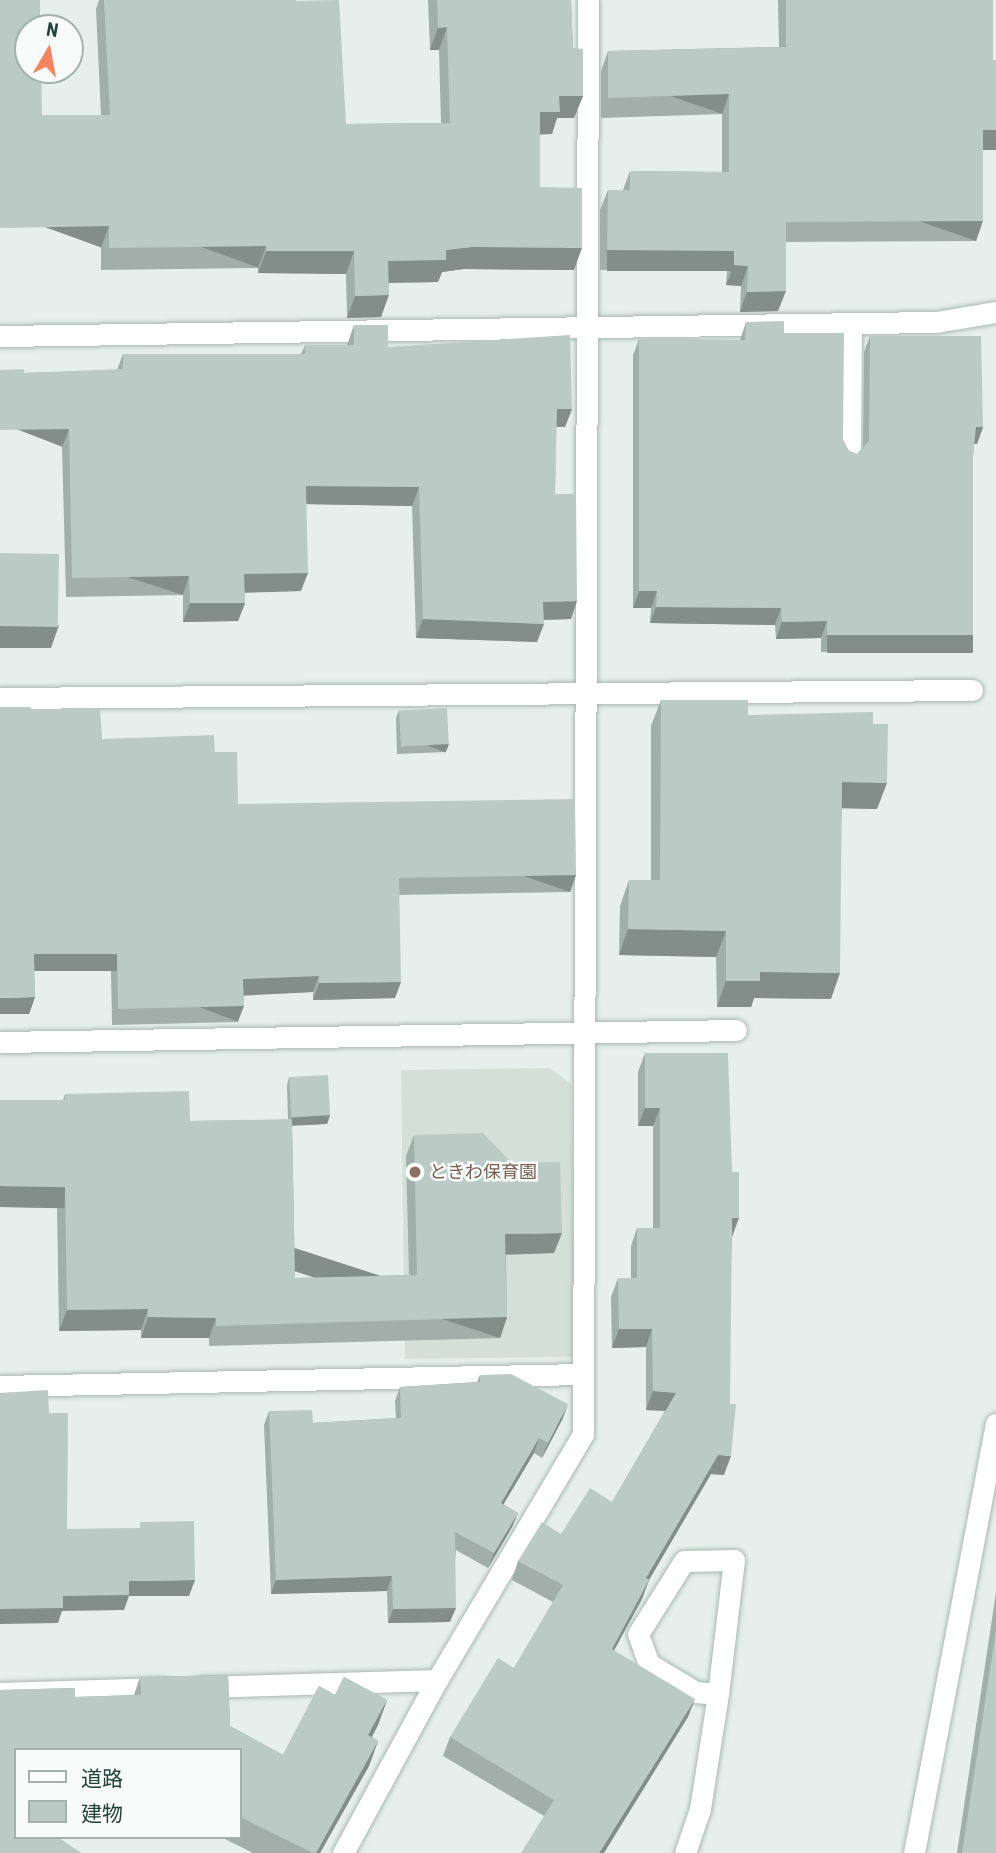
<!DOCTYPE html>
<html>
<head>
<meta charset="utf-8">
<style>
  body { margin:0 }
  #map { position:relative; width:996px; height:1853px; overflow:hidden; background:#e6efeb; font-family:"Roboto Condensed","Noto Sans JP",sans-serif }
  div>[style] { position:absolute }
  .built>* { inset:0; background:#d4dfda }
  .roads { filter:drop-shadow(0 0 2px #a8b8b2) drop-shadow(0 0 2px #a8b8b2) }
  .lane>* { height:21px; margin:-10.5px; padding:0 10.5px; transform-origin:10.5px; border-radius:10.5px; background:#fff }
  .street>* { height:21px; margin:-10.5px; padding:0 10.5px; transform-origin:10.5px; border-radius:10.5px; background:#fff }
  .secondary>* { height:21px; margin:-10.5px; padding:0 10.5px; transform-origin:10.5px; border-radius:10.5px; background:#fff }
  .wall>* { inset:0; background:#a1aea9 }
  .shaded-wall>* { inset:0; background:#838d89; transform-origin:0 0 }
  .building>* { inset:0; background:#bbcac4; transform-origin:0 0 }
  .dots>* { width:19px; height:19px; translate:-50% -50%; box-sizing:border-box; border:4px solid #f7fbf9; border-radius:50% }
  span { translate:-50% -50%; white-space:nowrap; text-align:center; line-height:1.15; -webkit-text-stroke:5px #f7fbf9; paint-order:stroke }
  .education-label { font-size:18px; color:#785e54 }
  .left { translate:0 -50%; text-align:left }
  .legend { position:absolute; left:14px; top:1748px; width:228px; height:91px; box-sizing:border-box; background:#f7fbf9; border:2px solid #a3b1ad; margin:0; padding:9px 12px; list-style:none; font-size:21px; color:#24423a }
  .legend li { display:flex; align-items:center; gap:14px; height:35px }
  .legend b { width:35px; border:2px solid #a3b1ad }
  .north { position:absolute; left:14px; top:14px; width:70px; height:70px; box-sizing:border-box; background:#f7fbf9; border:2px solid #a3b1ad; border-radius:50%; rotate:10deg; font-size:19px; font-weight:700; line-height:28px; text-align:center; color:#24423a }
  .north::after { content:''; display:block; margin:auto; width:24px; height:32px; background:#f4845f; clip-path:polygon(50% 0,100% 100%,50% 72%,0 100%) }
</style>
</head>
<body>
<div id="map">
  <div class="built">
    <i style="clip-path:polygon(550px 1068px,571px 1084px,575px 1357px,405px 1359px,401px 1070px)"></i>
  </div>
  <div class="roads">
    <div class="lane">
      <i style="left:850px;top:457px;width:133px;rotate:-89.6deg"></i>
      <i style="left:914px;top:1853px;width:437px;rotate:-79.2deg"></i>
    </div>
    <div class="street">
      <i style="left:0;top:336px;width:936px;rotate:-0.86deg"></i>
      <i style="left:936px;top:322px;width:61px;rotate:-9.5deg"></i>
      <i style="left:0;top:1042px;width:736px;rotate:-0.93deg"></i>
      <i style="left:0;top:1386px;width:583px;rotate:-1.18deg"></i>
      <i style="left:202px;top:1687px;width:235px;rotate:-1.7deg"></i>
      <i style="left:0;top:1693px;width:162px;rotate:-1.8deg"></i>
      <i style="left:343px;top:1853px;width:197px;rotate:-61.5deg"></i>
      <i style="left:437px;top:1680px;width:286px;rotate:-59.3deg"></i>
      <i style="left:583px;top:1434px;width:1434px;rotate:-89.8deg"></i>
      <i style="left:685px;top:1853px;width:46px;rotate:-71.2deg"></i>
      <i style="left:700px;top:1809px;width:116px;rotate:-81.1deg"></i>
      <i style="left:718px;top:1694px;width:135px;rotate:-83.2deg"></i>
      <i style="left:734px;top:1560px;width:50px;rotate:178.9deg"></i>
      <i style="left:684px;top:1561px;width:86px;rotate:122.2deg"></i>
      <i style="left:638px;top:1634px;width:32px;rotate:70deg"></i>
      <i style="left:649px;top:1664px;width:55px;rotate:30.8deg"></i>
      <i style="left:696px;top:1692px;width:22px;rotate:5deg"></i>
    </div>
    <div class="secondary">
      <i style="left:0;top:698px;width:972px;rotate:-0.47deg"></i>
    </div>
  </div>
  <div class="wall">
    <i style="clip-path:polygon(99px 0,104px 0,346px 124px,441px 123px,439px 50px,430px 50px,428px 0,571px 0,573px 48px,583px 96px,574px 118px,557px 118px,552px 134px,540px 134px,540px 187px,574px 270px,464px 269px,442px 272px,438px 282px,389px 283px,381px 317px,347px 318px,346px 274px,258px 273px,258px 268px,101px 270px,101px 248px,42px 115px,101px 115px,96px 9px)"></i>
    <i style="clip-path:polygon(778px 0,993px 0,993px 60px,996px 150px,983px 150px,976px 241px,786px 242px,778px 311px,740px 312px,741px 286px,726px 285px,727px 271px,600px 270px,600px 210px,608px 190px,623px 190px,630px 171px,722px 172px,722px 114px,601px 118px,601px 71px,608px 51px,779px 47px)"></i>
    <i style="clip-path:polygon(746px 322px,784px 333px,849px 451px,857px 454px,863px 447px,864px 352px,870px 336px,983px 427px,977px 444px,974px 444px,973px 456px,973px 635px,967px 651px,821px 652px,821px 638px,776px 639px,775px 625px,650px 623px,651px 608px,633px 608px,633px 355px,639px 339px,740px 340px)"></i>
    <i style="clip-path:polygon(354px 325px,388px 347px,572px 409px,565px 427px,556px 427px,555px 494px,571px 619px,544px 620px,537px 642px,416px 638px,412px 506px,306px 504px,301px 591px,244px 592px,245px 603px,238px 621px,183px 622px,183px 595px,66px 597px,62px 447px,24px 373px,117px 370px,123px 354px,301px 354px,305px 345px,347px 345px)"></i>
    <i style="clip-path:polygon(661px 700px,748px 715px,873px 724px,877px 809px,842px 808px,831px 999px,754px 998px,751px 1007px,717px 1007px,716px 957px,619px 955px,620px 906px,629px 880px,651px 880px,651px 726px)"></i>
    <i style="clip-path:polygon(399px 710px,446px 752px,397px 754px,396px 718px)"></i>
    <i style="clip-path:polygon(31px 711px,102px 739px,215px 752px,238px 804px,576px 875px,570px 892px,399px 895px,395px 998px,313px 1000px,313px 992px,244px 995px,238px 1022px,112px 1025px,111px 970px,34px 970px,35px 997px,29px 1014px)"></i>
    <i style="clip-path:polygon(645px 1053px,732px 1237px,724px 1475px,711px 1474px,649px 1580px,642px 1599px,614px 1650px,688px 1717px,544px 1816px,443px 1756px,450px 1737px,514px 1668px,553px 1602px,512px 1580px,518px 1561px,612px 1502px,665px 1411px,646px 1410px,646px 1347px,612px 1348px,611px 1297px,618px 1278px,631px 1278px,631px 1246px,637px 1228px,653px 1228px,653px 1126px,638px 1126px,638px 1072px)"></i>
    <i style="clip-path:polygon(289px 1077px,330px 1115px,327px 1124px,292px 1125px,295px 1278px,409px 1275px,406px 1156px,414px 1135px,554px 1253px,506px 1254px,507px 1317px,500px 1338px,209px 1346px,209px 1338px,141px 1338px,141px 1330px,59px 1331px,57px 1208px,0 1207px,0 1100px,63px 1100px,65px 1094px,190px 1121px,288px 1120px,287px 1085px)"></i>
    <i style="clip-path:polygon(480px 1375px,563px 1418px,542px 1458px,534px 1453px,503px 1504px,518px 1513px,512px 1527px,488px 1568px,456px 1550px,450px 1622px,388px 1623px,387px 1591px,271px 1594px,264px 1425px,269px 1411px,313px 1423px,396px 1418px,395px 1401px,400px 1387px,477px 1382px)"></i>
    <i style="clip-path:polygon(996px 1592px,996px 1853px,957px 1853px)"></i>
    <i style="clip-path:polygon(228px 1675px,230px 1726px,283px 1755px,319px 1686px,335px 1695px,344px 1677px,387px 1700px,378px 1725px,372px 1737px,378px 1741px,369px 1766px,320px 1853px,253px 1853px,221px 1837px,240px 1837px,240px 1750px,16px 1750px,16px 1837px,57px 1837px,81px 1853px,0 1853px,0 1690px,75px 1688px,75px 1697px,134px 1695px,140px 1677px)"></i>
  </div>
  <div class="shaded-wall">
    <i style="clip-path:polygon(447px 27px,439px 50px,430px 50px,438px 28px)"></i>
    <i style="left:729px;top:94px;width:21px;height:121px;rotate:109deg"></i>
    <i style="clip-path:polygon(559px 96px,583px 96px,574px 118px,557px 118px,552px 134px,532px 135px,540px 112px)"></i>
    <i style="clip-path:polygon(983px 130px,996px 130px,996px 150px,975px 150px)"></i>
    <i style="left:983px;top:221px;width:21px;height:197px;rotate:109deg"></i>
    <i style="left:109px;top:226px;width:23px;height:109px;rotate:110deg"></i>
    <i style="left:266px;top:246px;width:23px;height:157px;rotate:110deg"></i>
    <i style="clip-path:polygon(472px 247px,582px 248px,574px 270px,464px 269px,442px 272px,438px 282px,380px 283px,388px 261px,446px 250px)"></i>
    <i style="left:607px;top:250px;width:127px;height:21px"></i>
    <i style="clip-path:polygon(266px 251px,354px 251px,346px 274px,258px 273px)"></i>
    <i style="clip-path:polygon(734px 265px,748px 266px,741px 286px,726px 285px)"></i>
    <i style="clip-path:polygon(786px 291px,778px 311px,740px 312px,747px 292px)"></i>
    <i style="clip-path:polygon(389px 295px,381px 317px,347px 318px,355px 296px)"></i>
    <i style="clip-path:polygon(557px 409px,572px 409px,565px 427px,550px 427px)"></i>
    <i style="clip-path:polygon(976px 427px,983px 427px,977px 444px,970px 444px)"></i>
    <i style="left:69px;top:429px;width:19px;height:69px;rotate:111deg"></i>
    <i style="clip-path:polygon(306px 486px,419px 487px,412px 506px,299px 504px)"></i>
    <i style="clip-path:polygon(308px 573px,301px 591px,237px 593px,244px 574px)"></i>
    <i style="left:189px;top:576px;width:20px;height:117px;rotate:108deg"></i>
    <i style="clip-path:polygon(639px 591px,657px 591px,651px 608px,633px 608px)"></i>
    <i style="clip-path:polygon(577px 601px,571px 619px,536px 620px,543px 602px)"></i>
    <i style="clip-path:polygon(190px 603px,245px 603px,238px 621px,183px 622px)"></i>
    <i style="clip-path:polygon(656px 607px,781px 608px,775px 625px,650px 623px)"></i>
    <i style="clip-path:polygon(423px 619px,544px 624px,537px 642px,416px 638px)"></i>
    <i style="clip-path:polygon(827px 621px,821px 638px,776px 639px,782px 622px)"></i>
    <i style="clip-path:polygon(59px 625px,51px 648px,0 648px,0 626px)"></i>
    <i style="left:827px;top:635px;width:146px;height:18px"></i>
    <i style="left:449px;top:744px;width:9px;height:49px;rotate:111deg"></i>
    <i style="clip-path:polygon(842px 782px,887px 783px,877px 809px,833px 808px)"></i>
    <i style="left:576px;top:875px;width:18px;height:177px;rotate:109deg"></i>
    <i style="clip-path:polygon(628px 929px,726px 931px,716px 957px,619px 955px)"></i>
    <i style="left:34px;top:954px;width:83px;height:17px"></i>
    <i style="clip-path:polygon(760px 972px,840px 973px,831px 999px,754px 998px,751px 1007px,717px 1007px,726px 981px)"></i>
    <i style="clip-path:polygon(319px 976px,313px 992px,237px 996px,243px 979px)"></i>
    <i style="clip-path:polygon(401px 982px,395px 998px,313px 1000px,319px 983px)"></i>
    <i style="clip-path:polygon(35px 997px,29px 1014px,0 1014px,0 998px)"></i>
    <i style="left:244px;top:1006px;width:17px;height:126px;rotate:111deg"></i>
    <i style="clip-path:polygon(645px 1108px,660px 1108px,653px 1126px,638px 1126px)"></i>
    <i style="clip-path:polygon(330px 1115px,327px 1124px,288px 1126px,291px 1118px)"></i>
    <i style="left:0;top:1186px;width:65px;height:21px;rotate:1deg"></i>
    <i style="clip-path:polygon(732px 1218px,739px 1218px,732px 1237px)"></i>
    <i style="clip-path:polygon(562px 1233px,554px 1253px,498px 1255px,505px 1234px)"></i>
    <i style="clip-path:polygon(148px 1309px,141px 1330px,59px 1331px,67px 1310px)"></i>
    <i style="clip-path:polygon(148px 1317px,216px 1318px,209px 1338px,141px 1338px)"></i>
    <i style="left:507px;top:1317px;width:22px;height:291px;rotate:108deg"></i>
    <i style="clip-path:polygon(619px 1329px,652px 1329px,646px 1347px,612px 1348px)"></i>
    <i style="clip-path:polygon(653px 1391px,676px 1393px,669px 1411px,646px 1410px)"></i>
    <i style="clip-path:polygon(568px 1404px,563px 1418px,542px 1458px,548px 1443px)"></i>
    <i style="clip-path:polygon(539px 1438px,534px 1453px,496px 1517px,501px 1503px)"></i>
    <i style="clip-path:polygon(718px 1455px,731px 1456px,724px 1475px,711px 1474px,639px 1597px,646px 1578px)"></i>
    <i style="clip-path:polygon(518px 1513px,512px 1527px,488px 1568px,494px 1553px)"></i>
    <i style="clip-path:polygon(392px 1576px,387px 1591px,271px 1594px,276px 1580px)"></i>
    <i style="clip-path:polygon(195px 1580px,189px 1596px,129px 1596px,124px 1610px,62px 1611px,58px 1623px,0 1624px,0 1609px,129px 1581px)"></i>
    <i style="clip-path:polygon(649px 1580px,642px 1599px,605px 1667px,612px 1649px)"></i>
    <i style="clip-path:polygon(456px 1608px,450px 1622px,388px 1623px,393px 1609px)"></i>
    <i style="clip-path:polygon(695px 1699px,688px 1717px,604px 1853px,599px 1853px)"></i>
    <i style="clip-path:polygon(387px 1700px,378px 1725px,359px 1760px,368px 1735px)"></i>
    <i style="clip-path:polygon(378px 1741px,369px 1766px,320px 1853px,316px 1853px)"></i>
  </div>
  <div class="building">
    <i style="clip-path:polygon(0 0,40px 0,40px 28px,28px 28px,28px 70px,41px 70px,42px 115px,110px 115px,104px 0,296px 0,296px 1px,339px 0,346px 124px,450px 123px,447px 27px,438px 28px,437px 0,571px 0,573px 48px,583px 49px,583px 96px,559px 96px,560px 112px,540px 112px,540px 187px,582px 188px,582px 248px,472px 247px,446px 250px,446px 260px,388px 261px,389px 295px,355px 296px,354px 251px,266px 251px,266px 246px,109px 248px,109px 226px,0 228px)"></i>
    <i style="clip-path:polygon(786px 0,993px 0,993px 60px,996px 60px,996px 130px,983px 130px,983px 221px,786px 222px,786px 291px,747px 292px,748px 266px,734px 265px,734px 251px,607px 250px,608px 190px,630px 190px,630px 171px,729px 172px,729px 94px,608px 98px,608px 51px,786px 47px)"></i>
    <i style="clip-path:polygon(784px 321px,784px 333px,844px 333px,843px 440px,849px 451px,857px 454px,869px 441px,870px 336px,981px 336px,983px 427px,976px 427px,973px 456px,973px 635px,827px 635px,827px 621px,782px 622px,781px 608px,656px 607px,657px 591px,639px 591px,639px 339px,745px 340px,746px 322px)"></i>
    <i style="clip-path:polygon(354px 325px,388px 325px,388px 347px,570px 335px,572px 409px,557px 409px,555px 494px,576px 494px,577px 601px,543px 602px,544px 624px,423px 619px,419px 487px,306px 486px,308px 573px,244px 574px,245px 603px,190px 603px,189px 576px,72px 578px,69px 429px,0 430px,0 370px,24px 369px,24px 373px,123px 369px,123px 354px,305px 354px,305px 345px,354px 345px)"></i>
    <i style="left:0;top:553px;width:59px;height:73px;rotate:1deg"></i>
    <i style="clip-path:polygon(661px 700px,748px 700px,748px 715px,873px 712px,873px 724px,888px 724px,887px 783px,842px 782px,840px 973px,760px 972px,760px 981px,726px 981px,726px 931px,628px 929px,629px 880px,660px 880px)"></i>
    <i style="clip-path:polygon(0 707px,31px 707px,31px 711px,100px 708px,102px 739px,214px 735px,215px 752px,237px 752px,238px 804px,575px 799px,576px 875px,399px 878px,401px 982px,319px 983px,319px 976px,243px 979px,244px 1006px,118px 1009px,117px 954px,34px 954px,35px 997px,0 998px)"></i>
    <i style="left:447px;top:708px;width:36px;height:48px;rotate:87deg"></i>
    <i style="clip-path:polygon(645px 1053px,728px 1053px,732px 1172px,739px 1172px,739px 1218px,732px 1218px,730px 1404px,736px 1404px,731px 1456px,718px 1455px,646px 1578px,649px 1580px,612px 1649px,695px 1699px,599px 1853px,521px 1853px,554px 1800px,450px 1737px,498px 1658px,514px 1668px,563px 1585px,518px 1561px,542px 1522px,561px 1534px,590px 1488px,612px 1502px,676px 1393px,653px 1391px,652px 1329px,619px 1329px,618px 1278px,637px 1278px,637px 1228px,660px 1228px,660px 1108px,645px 1108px)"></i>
    <i style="left:328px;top:1075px;width:40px;height:39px;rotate:87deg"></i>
    <i style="clip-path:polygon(189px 1091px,190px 1121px,292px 1119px,295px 1278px,417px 1275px,414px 1135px,483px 1133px,512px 1163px,560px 1162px,562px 1233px,505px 1234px,507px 1317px,216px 1326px,216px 1318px,148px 1317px,148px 1309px,67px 1310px,65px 1187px,0 1186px,0 1100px,65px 1100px,65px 1094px)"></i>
    <i style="clip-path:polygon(511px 1374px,568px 1404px,548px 1443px,539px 1438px,501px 1503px,518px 1513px,494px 1553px,455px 1532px,456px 1608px,393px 1609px,392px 1576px,276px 1580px,269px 1411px,312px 1410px,313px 1423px,401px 1418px,400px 1387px,480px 1382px,480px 1375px)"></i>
    <i style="clip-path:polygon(48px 1390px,49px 1413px,68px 1413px,67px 1529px,140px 1528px,140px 1522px,194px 1521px,195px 1580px,129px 1581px,129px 1595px,63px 1596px,63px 1608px,0 1609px,0 1393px)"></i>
    <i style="clip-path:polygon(996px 1630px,996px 1853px,962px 1853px)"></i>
    <i style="clip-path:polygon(228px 1675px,230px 1726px,283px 1755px,319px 1686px,335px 1695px,344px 1677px,387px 1700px,368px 1735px,378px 1741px,316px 1853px,313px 1853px,240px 1817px,240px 1750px,16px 1750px,16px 1837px,57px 1837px,81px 1853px,0 1853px,0 1690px,75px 1688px,75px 1697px,141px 1695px,140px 1677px)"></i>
  </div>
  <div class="dots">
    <i style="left:415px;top:1172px;background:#8d6e63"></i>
  </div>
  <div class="education-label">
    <span class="left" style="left:429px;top:1172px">ときわ保育園</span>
  </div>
  <ul class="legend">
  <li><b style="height:9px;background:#fff"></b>道路</li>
  <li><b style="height:19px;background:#bbcac4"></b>建物</li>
  </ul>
  <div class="north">N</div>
</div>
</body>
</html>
